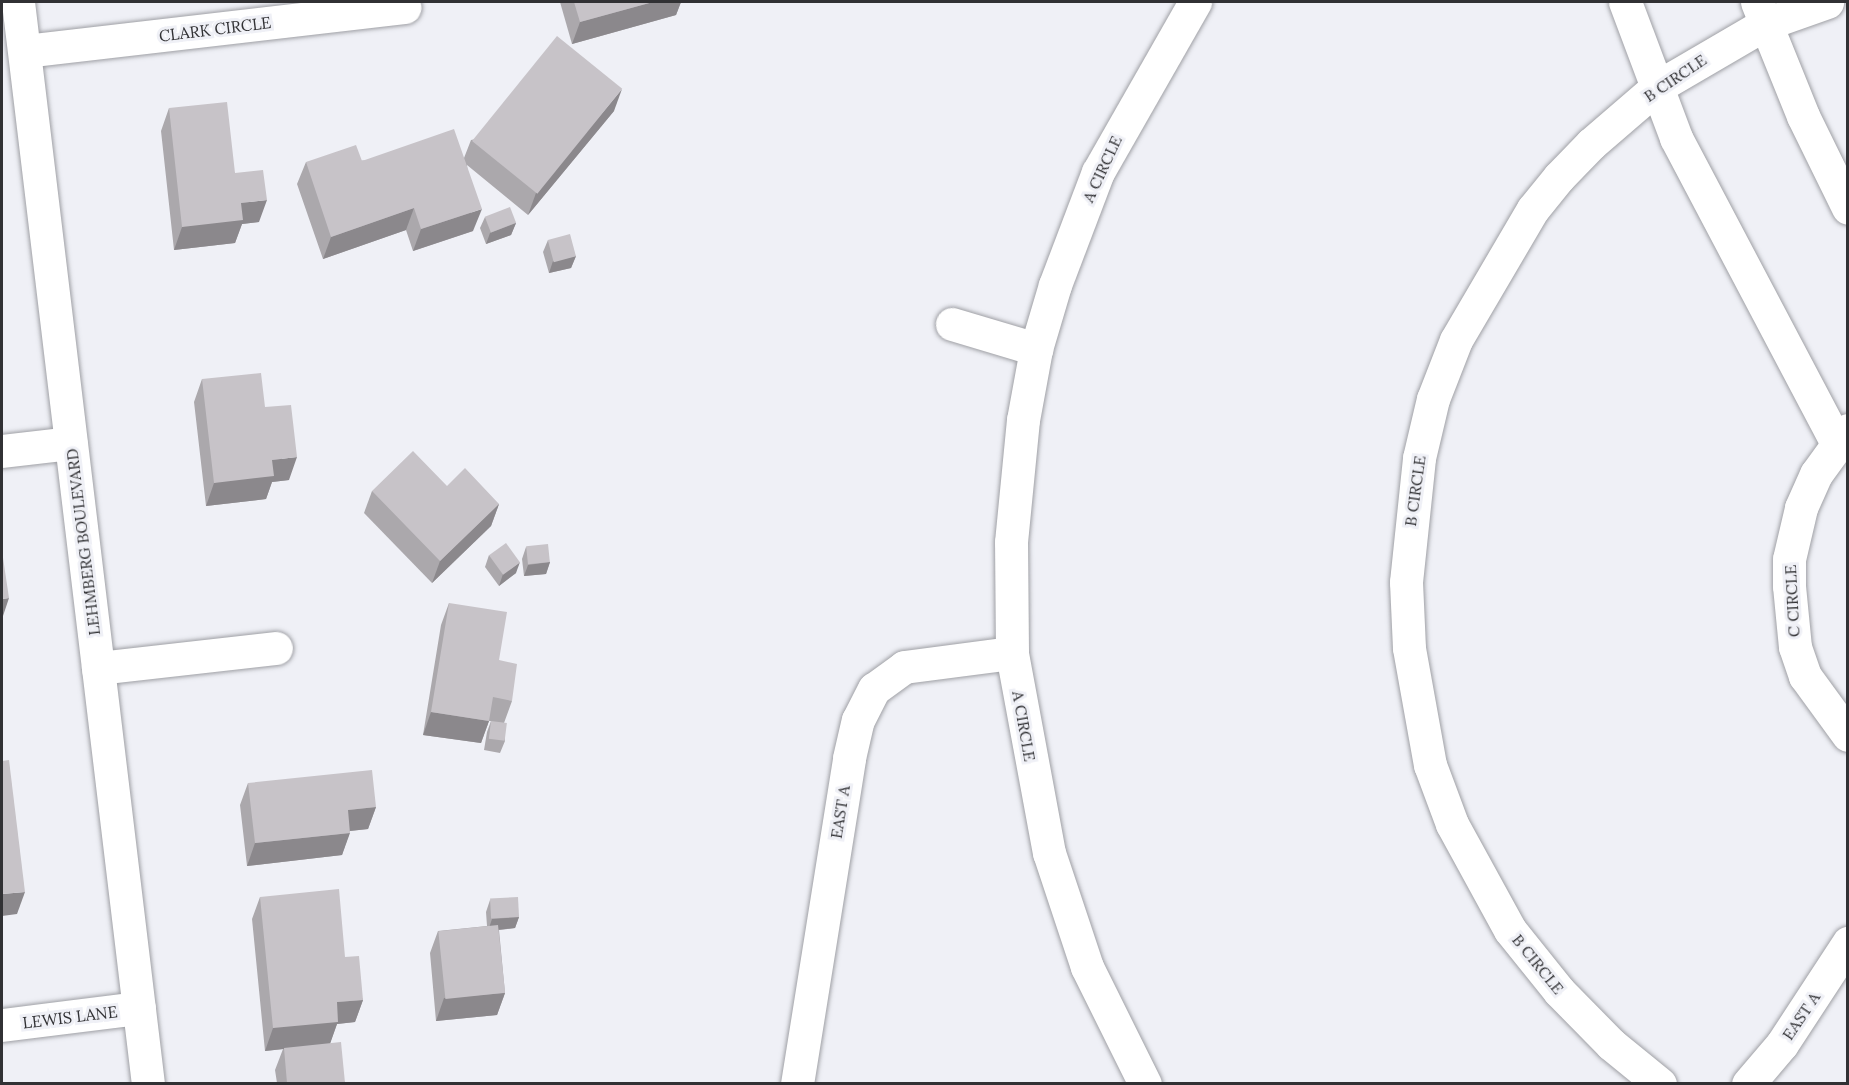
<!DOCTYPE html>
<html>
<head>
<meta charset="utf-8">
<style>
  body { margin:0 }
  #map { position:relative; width:1849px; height:1085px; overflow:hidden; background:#eff0f6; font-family:Lora,serif }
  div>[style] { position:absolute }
  .roads { filter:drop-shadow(0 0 2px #9fa0a5) drop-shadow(0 0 2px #9fa0a5) }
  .street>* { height:33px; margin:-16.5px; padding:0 16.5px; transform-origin:16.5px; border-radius:16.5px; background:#fff }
  .wall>* { inset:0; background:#aba8ac }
  .shaded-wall>* { inset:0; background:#8b888c }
  .building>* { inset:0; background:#c7c3c8; transform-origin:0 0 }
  span { translate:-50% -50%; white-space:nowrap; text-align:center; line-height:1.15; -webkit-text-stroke:6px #eff0f6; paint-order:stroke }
  .street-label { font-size:16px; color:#313134 }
  .frame { position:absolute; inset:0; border:3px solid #313134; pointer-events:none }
</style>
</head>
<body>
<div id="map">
  <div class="roads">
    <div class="street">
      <i style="left:18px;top:2px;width:1090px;rotate:83.15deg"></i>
      <i style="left:1625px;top:2px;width:145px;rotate:69.4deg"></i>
      <i style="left:1676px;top:138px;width:344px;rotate:62.2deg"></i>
      <i style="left:1757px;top:2px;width:123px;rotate:68deg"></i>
      <i style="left:1803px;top:116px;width:102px;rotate:63.9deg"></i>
      <i style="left:25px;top:51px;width:382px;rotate:-6.6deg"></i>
      <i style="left:952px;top:324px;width:88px;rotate:16.6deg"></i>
      <i style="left:1848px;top:430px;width:54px;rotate:126deg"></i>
      <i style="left:1816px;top:474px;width:37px;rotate:114deg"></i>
      <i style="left:1801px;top:508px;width:52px;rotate:103.2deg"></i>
      <i style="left:1789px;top:559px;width:27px;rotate:90deg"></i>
      <i style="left:1789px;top:586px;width:61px;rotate:84.4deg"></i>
      <i style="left:1795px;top:647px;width:31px;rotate:71deg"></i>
      <i style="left:1805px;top:676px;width:73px;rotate:53.9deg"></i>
      <i style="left:2px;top:451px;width:69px;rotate:-6.6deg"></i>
      <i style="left:98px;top:668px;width:179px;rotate:-6.4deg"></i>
      <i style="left:2px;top:1025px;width:138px;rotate:-7.1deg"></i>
      <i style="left:797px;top:1084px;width:330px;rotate:-80.9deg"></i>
      <i style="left:849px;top:758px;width:39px;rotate:-77deg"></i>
      <i style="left:858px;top:720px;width:35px;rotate:-63deg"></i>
      <i style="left:874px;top:689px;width:37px;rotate:-36deg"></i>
      <i style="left:904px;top:667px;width:109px;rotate:-7.4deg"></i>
      <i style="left:1145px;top:1084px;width:131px;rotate:-116.4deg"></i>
      <i style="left:1087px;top:967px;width:120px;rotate:-108.4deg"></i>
      <i style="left:1049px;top:853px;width:203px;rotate:-100.5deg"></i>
      <i style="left:1012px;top:653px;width:111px;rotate:-90.5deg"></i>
      <i style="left:1011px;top:542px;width:123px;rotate:-84.4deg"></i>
      <i style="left:1023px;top:420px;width:72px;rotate:-79.6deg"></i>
      <i style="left:1036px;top:349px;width:67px;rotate:-73.5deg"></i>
      <i style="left:1055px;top:285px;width:121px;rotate:-69.2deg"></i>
      <i style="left:1098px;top:172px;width:196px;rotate:-60.3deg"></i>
      <i style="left:1660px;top:1084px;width:63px;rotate:-140.8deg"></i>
      <i style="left:1611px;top:1044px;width:74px;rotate:-134.5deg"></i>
      <i style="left:1559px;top:991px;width:78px;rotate:-128.8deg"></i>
      <i style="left:1510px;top:930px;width:121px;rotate:-118.7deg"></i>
      <i style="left:1452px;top:824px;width:63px;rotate:-110.4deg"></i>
      <i style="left:1430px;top:765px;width:119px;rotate:-100.2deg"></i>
      <i style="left:1409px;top:648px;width:66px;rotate:-92.6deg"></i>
      <i style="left:1406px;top:582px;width:125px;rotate:-84deg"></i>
      <i style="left:1419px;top:458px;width:61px;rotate:-76.7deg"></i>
      <i style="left:1433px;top:399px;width:63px;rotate:-68.7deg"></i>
      <i style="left:1456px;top:340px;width:152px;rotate:-59.6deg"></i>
      <i style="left:1533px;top:209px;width:41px;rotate:-50.9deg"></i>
      <i style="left:1559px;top:177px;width:46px;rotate:-45.9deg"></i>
      <i style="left:1591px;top:144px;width:87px;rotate:-40.8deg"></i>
      <i style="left:1657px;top:87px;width:125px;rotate:-30.3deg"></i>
      <i style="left:1765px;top:24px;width:66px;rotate:-19.5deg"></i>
      <i style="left:1748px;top:1084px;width:52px;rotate:-49.6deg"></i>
      <i style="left:1782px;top:1044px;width:121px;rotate:-56.8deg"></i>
    </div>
  </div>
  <div class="wall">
    <i style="clip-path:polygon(560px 2px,681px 2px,676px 15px,572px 44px)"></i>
    <i style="clip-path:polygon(169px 108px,235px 173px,259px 222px,242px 224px,235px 243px,174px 250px,161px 131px)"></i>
    <i style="clip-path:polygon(614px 111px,528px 215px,467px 165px,473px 231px,413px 251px,406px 230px,323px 259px,297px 184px,306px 162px,464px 158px,471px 140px)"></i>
    <i style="clip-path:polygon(485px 217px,516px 223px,511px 235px,486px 244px,480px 228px)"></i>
    <i style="clip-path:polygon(548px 240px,576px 256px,571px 268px,549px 273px,543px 252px)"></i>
    <i style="clip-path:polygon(202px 379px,265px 407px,289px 480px,272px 482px,266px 499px,206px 506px,194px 402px)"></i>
    <i style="clip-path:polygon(372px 491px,499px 504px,491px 526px,432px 583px,364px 513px)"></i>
    <i style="clip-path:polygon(526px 547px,550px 562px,546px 574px,524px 576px,522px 559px)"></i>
    <i style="clip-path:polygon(489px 555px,516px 573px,499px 586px,485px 567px)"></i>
    <i style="clip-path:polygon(449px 603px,499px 660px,512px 701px,504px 723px,505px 741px,500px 753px,484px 750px,487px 732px,491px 721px,489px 721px,481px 743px,423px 735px,441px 625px)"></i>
    <i style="clip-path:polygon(248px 783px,376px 807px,368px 829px,350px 831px,342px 855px,247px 866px,240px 805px)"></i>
    <i style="clip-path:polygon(260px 897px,345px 957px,363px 1000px,355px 1022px,337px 1024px,330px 1043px,345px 1083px,277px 1083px,275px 1070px,283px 1049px,265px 1051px,252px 919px)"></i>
    <i style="clip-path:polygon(490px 900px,519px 917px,515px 928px,499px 930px,505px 993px,497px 1015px,436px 1021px,430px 953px,438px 931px,487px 926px,486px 912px)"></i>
  </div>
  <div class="shaded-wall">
    <i style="clip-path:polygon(653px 2px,681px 2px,676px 15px,572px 44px,580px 22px)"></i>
    <i style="clip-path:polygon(622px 89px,614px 111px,528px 215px,536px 193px)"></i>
    <i style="clip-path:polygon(267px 200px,259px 222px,242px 224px,235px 243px,174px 250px,182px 227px,241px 203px)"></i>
    <i style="clip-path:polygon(414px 208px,406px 230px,323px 259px,331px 237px)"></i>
    <i style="clip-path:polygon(482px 209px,473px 231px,413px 251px,421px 229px)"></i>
    <i style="clip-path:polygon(516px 223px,511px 235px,486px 244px,490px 233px)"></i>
    <i style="clip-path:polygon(576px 256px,571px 268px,549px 273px,553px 261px)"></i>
    <i style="clip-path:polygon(297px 457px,289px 480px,272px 482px,266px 499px,206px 506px,214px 483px,272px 460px)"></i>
    <i style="clip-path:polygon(499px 504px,491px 526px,432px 583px,440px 561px)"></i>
    <i style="clip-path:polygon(520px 562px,516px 573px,499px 586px,503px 574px)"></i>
    <i style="clip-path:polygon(550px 562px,546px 574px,524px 576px,528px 565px)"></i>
    <i style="clip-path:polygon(9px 598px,2px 619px,2px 599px)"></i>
    <i style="clip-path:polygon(431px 712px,489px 721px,481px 743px,423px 735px)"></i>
    <i style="clip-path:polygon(376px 807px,368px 829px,340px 832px,348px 810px)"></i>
    <i style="clip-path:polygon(350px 833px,342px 855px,247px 866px,255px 843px)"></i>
    <i style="clip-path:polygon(25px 892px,17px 914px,2px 916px,2px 894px)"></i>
    <i style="clip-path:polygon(519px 917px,515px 928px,488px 931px,492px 919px)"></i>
    <i style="clip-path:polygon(505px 993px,497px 1015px,436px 1021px,444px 998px)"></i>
    <i style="clip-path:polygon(363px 1000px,355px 1022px,337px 1024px,330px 1044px,265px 1051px,273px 1028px,337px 1002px)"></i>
  </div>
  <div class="building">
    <i style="clip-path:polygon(574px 2px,653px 2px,580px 22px)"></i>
    <i style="left:557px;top:36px;width:84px;height:135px;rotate:39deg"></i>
    <i style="clip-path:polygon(227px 102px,235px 173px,263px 170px,267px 200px,241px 203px,243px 220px,182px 227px,169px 108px)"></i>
    <i style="clip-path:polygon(454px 129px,482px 209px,421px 229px,414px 208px,331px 237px,306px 162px,356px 145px,362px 161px)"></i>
    <i style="left:510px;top:207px;width:17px;height:27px;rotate:69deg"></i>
    <i style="left:570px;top:234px;width:23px;height:23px;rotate:75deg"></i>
    <i style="clip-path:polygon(261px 373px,265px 407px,291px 405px,297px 457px,272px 460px,274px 476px,214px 483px,202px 379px)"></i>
    <i style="clip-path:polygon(413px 451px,447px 486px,465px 468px,499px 504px,440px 561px,372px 491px)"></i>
    <i style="left:506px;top:543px;width:24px;height:21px;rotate:54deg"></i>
    <i style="left:548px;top:544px;width:18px;height:22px;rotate:84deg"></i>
    <i style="clip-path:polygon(2px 551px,9px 598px,2px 599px)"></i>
    <i style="clip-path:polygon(449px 603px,507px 612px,499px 660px,517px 664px,512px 701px,493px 697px,489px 721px,431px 712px)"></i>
    <i style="left:491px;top:721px;width:16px;height:18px;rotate:7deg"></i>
    <i style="clip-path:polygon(9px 760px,25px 892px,2px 894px,2px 761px)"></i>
    <i style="clip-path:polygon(372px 770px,376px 807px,348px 810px,350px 833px,255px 843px,248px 783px)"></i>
    <i style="clip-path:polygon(339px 889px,345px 957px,359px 956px,363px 1000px,337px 1002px,338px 1022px,273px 1028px,260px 897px)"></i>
    <i style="left:518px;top:897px;width:20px;height:28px;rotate:87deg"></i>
    <i style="left:498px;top:925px;width:68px;height:60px;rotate:84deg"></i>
    <i style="clip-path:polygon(341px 1042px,345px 1083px,287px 1083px,284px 1048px)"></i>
  </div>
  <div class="street-label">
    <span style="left:215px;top:29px;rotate:-7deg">CLARK CIRCLE</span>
    <span style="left:1675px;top:78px;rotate:-34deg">B CIRCLE</span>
    <span style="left:1102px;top:169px;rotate:-65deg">A CIRCLE</span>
    <span style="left:1415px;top:491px;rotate:-82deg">B CIRCLE</span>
    <span style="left:83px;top:542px;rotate:-97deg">LEHMBERG BOULEVARD</span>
    <span style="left:1792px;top:601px;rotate:-93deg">C CIRCLE</span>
    <span style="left:1024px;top:726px;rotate:80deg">A CIRCLE</span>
    <span style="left:840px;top:812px;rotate:-81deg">EAST A</span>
    <span style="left:1538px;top:964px;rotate:51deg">B CIRCLE</span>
    <span style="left:1801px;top:1016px;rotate:-56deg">EAST A</span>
    <span style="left:70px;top:1017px;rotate:-7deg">LEWIS LANE</span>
  </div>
  <div class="frame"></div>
</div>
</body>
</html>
